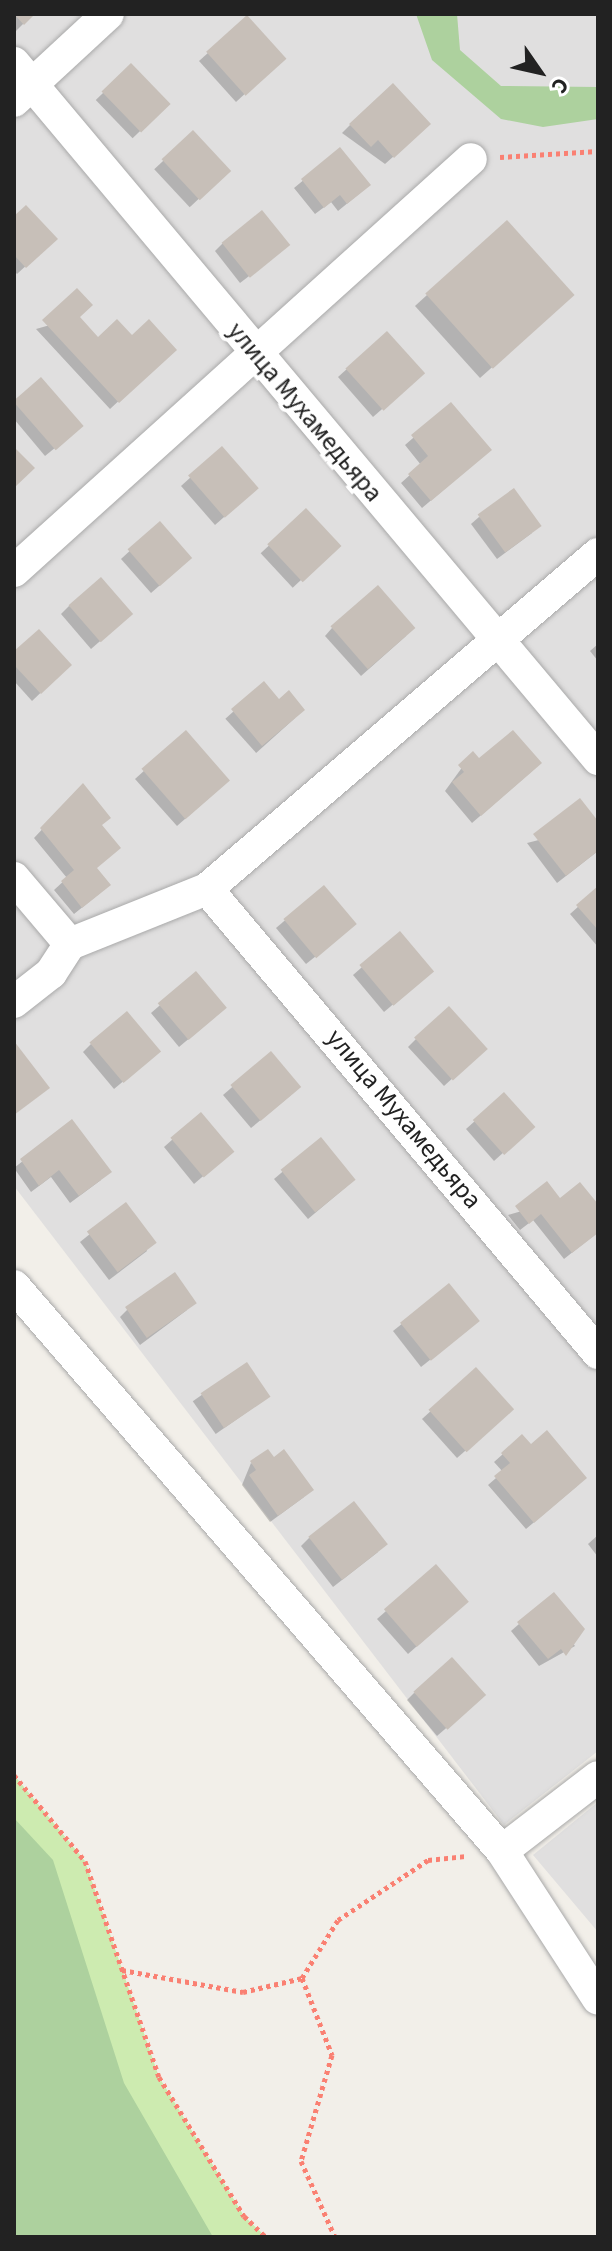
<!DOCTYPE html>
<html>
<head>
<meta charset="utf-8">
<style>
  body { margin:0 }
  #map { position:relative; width:612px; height:2251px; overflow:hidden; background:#f2efe9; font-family:"Source Sans 3",sans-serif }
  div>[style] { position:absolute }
  .residential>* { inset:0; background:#e0dfdf }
  .grass>* { inset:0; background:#cdebb0 }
  .forest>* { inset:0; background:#add19e }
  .shadow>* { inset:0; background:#0003; transform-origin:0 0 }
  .building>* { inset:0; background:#c7bfb8; transform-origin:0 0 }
  .path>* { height:5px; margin-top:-2.5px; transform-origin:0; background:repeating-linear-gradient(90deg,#fa8072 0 4px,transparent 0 8px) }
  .roads { filter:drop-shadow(0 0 2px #a9a9a9) drop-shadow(0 0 2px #a9a9a9) }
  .minor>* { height:32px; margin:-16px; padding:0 16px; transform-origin:16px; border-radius:16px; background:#fff }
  span { translate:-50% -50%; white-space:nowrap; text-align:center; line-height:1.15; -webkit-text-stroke:8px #fff; paint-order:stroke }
  .street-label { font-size:26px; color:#222 }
  .frame { position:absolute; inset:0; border:16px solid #222; pointer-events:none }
  .north { position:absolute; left:500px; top:32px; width:80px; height:80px; -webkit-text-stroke:6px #fff; paint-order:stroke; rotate:124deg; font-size:22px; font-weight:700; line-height:32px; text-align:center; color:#222 }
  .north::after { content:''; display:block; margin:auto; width:28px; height:36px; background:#222; clip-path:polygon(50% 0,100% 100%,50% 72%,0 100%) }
</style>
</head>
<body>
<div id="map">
  <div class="residential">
    <i style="clip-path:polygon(14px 14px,598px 14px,598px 1751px,504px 1825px,14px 1186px)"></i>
    <i style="clip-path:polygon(598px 1802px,598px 1932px,533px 1855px)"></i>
  </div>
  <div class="grass">
    <i style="clip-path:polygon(14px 1775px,85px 1861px,159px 2077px,244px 2216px,266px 2237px,14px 2237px)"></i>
  </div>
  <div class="forest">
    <i style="clip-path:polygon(416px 14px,457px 14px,460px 50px,501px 86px,598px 87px,598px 119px,543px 127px,501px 119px,432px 60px)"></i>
    <i style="clip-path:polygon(14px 1818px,53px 1860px,124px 2083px,213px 2237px,14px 2237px)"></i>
  </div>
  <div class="shadow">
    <i style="clip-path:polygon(14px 14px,33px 14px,15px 32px)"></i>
    <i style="clip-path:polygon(247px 18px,275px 66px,236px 102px,199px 61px)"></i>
    <i style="left:131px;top:66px;width:53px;height:49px;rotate:46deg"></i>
    <i style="clip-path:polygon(350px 125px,421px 132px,385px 164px,342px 133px)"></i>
    <i style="left:193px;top:133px;width:52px;height:53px;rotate:47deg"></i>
    <i style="clip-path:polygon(340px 150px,360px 193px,338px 211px,331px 202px,315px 214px,294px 188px)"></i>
    <i style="clip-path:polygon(14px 219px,55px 239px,17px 274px,14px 271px)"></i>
    <i style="clip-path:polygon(223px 243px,279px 253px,240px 283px,215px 251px)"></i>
    <i style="clip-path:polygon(427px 295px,561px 306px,480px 378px,415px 306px)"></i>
    <i style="clip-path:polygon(78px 317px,98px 340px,132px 338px,166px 357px,110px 409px,36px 329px)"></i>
    <i style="clip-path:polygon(387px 333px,414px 381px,373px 417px,338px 377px)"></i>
    <i style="clip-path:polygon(41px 380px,72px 434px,45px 456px,14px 419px,14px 402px)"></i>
    <i style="clip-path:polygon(451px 405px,481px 458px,422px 508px,401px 483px,421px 465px,405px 445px)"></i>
    <i style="clip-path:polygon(222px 449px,248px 496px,215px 525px,181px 486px)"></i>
    <i style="left:306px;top:511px;width:47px;height:62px;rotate:47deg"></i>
    <i style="clip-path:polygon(479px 517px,532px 533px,497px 559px,471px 524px)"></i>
    <i style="clip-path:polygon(159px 524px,182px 566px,151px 593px,121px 559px)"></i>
    <i style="clip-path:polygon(69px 606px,122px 622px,91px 649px,61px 614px)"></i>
    <i style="clip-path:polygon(332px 628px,406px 636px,361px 676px,325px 636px)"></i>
    <i style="clip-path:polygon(598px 644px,598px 661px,590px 651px)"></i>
    <i style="clip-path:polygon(14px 654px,70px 665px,32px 701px,14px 681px)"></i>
    <i style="left:264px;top:684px;width:46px;height:52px;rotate:48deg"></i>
    <i style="clip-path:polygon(186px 733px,220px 788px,177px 826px,135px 779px)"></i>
    <i style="clip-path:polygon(466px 762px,479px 761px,532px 771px,472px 823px,445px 791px)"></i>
    <i style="clip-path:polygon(83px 786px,100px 826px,95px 868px,100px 893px,74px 914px,54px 890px,67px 878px,34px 838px)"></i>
    <i style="clip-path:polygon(598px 825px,598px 851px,557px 883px,527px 843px)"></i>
    <i style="clip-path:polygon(324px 887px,346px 932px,306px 964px,276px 928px)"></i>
    <i style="clip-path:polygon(598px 889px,598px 947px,570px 914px)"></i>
    <i style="clip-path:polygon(400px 934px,423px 979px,384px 1012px,353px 975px)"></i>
    <i style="clip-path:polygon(196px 974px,216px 1016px,179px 1047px,151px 1013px)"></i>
    <i style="clip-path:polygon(416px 1039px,477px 1056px,444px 1086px,408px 1047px)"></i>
    <i style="clip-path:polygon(91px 1044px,150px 1059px,114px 1089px,83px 1052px)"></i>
    <i style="clip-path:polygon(271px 1054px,291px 1095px,251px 1128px,223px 1095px)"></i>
    <i style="clip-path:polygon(504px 1095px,524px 1134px,494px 1161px,466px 1129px)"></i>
    <i style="clip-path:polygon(201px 1114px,223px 1159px,194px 1184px,164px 1147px)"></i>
    <i style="clip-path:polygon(72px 1122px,101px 1180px,70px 1203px,51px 1177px,31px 1192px,14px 1168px)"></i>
    <i style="clip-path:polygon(320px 1140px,346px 1187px,308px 1219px,274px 1179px)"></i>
    <i style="clip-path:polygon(560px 1200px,598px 1207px,598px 1232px,564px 1259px,533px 1220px,520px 1230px,508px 1215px)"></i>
    <i style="clip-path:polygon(126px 1205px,147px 1251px,109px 1280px,80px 1242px)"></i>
    <i style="clip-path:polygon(449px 1286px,469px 1329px,421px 1367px,393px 1331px)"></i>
    <i style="clip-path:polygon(128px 1309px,187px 1310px,140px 1345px,120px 1317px)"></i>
    <i style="left:246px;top:1364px;width:40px;height:65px;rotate:55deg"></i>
    <i style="clip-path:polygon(476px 1370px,504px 1417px,457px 1458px,422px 1419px)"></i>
    <i style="clip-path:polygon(522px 1437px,577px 1486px,526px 1529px,488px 1485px,503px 1472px,494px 1462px)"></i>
    <i style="clip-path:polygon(251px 1463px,304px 1497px,270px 1522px,242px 1485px)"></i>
    <i style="clip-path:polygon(598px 1535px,598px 1557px,588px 1544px)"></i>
    <i style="clip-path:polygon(309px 1538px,378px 1552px,333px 1587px,301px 1546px)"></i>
    <i style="clip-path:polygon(436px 1567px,458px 1610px,408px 1654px,377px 1619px)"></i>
    <i style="clip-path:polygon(519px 1624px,570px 1640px,575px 1646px,539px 1666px,511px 1631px)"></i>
    <i style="clip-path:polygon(414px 1693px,475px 1703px,437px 1736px,407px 1700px)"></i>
  </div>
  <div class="building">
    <i style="clip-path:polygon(14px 14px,35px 14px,24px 25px)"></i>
    <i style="left:247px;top:15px;width:59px;height:55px;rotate:48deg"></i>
    <i style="left:131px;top:63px;width:57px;height:41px;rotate:46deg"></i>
    <i style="clip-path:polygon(393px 83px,431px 124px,394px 158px,378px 140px,371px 147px,349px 124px)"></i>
    <i style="left:193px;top:130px;width:56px;height:43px;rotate:47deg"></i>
    <i style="clip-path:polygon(340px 147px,371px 185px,347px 204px,340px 195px,324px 208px,301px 179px)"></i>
    <i style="clip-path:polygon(26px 205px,58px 239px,26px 268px,14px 255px,14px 216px)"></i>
    <i style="left:262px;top:210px;width:45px;height:52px;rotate:51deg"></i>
    <i style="left:507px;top:220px;width:101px;height:110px;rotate:48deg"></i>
    <i style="clip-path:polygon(77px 288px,93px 305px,80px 317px,98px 337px,117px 319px,132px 335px,149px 319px,177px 350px,119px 403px,42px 320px)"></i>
    <i style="left:387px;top:331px;width:57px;height:56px;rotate:48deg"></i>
    <i style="left:41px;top:377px;width:65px;height:37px;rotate:49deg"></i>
    <i style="clip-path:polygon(451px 402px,492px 450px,431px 501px,408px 474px,428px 456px,411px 435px)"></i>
    <i style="left:222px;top:446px;width:56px;height:45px;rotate:49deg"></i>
    <i style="clip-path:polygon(14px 447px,35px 468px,14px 488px)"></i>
    <i style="left:514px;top:488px;width:47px;height:45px;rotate:54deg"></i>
    <i style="left:306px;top:508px;width:52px;height:53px;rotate:47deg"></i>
    <i style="left:160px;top:521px;width:49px;height:43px;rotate:49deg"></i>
    <i style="left:101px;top:577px;width:49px;height:43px;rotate:49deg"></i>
    <i style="left:378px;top:585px;width:57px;height:63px;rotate:49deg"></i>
    <i style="clip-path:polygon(39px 629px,72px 665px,41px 694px,14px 665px,14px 651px)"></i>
    <i style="clip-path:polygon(264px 681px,279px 699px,289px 690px,305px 710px,262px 746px,231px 709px)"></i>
    <i style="left:186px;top:730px;width:67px;height:59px;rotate:49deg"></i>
    <i style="clip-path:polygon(513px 730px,542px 763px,481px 816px,452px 782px,464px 772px,458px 765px,473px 751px,479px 758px)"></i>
    <i style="clip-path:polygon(83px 783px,111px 818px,102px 825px,121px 848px,97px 868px,111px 885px,82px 908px,61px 881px,74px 870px,40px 828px)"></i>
    <i style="clip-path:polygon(580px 798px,598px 821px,598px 851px,566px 876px,533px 834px)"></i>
    <i style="left:324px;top:885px;width:51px;height:53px;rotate:50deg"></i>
    <i style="clip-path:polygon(598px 886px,598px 930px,576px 905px)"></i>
    <i style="left:400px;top:931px;width:53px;height:53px;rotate:50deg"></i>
    <i style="left:196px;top:971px;width:48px;height:50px;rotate:50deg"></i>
    <i style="left:449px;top:1006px;width:58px;height:47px;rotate:48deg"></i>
    <i style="left:127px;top:1011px;width:53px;height:49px;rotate:50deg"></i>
    <i style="clip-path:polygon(14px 1041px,50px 1088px,14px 1115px)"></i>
    <i style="left:271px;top:1051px;width:47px;height:53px;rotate:50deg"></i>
    <i style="left:504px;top:1092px;width:47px;height:42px;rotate:48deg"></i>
    <i style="left:201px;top:1112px;width:52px;height:40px;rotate:50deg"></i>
    <i style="clip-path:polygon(72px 1119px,112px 1172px,79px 1196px,59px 1170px,39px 1186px,20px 1159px)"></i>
    <i style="left:321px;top:1137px;width:55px;height:52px;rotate:51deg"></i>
    <i style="clip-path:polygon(547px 1181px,560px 1198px,580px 1182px,598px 1204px,598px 1233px,572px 1253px,541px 1214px,529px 1224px,515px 1206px)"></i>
    <i style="left:126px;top:1202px;width:51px;height:49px;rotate:53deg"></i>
    <i style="left:175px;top:1272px;width:38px;height:61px;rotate:55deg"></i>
    <i style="left:449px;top:1283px;width:49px;height:63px;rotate:51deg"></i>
    <i style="left:247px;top:1362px;width:42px;height:56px;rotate:56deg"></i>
    <i style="left:476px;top:1367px;width:57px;height:64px;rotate:48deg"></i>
    <i style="clip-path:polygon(547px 1430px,587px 1478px,534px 1523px,494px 1476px,510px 1463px,501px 1453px,522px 1434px,531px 1444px)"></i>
    <i style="clip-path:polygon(268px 1449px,274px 1457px,284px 1449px,314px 1490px,278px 1516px,249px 1475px,256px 1470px,250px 1461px)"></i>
    <i style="left:354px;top:1501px;width:55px;height:58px;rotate:52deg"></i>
    <i style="left:436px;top:1564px;width:50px;height:69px;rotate:49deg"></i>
    <i style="clip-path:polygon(554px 1592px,585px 1629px,566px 1656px,561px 1649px,548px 1659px,517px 1622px)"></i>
    <i style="left:452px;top:1657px;width:51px;height:52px;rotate:48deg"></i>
  </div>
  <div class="path">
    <i style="left:500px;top:157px;width:98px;rotate:-3.5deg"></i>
    <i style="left:14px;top:1775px;width:112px;rotate:50.5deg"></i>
    <i style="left:85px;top:1861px;width:228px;rotate:71.1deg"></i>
    <i style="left:159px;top:2077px;width:163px;rotate:58.6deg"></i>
    <i style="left:244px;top:2216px;width:30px;rotate:44deg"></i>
    <i style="left:122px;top:1970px;width:123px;rotate:10.3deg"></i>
    <i style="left:243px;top:1992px;width:61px;rotate:-13.3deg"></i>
    <i style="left:302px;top:1978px;width:68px;rotate:-58.2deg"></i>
    <i style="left:338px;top:1920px;width:108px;rotate:-33.7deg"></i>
    <i style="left:428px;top:1860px;width:37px;rotate:-6deg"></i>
    <i style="left:302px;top:1978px;width:83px;rotate:68.7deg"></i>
    <i style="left:332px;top:2055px;width:110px;rotate:106.3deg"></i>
    <i style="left:301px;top:2161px;width:83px;rotate:65.9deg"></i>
  </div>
  <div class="roads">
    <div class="minor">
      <i style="left:14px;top:63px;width:909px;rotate:50deg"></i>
      <i style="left:14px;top:101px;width:128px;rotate:-42.8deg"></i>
      <i style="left:14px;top:571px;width:615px;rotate:-42.04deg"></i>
      <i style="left:14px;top:878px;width:87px;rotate:49.7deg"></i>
      <i style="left:207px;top:889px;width:607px;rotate:49.88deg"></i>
      <i style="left:14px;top:1002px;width:47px;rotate:-38.1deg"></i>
      <i style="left:51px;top:973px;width:35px;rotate:-57deg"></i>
      <i style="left:70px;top:944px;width:148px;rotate:-21.9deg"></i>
      <i style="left:207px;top:889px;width:515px;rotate:-40.59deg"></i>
      <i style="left:14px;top:1286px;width:747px;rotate:49.18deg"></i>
      <i style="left:502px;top:1851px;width:176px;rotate:57deg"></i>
      <i style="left:502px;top:1851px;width:121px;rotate:-37.6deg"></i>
    </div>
  </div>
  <div class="street-label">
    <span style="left:305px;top:412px;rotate:50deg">улица Мухамедьяра</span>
    <span style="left:404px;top:1119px;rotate:50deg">улица Мухамедьяра</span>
  </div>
  <div class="frame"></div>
  <div class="north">С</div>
</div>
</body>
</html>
